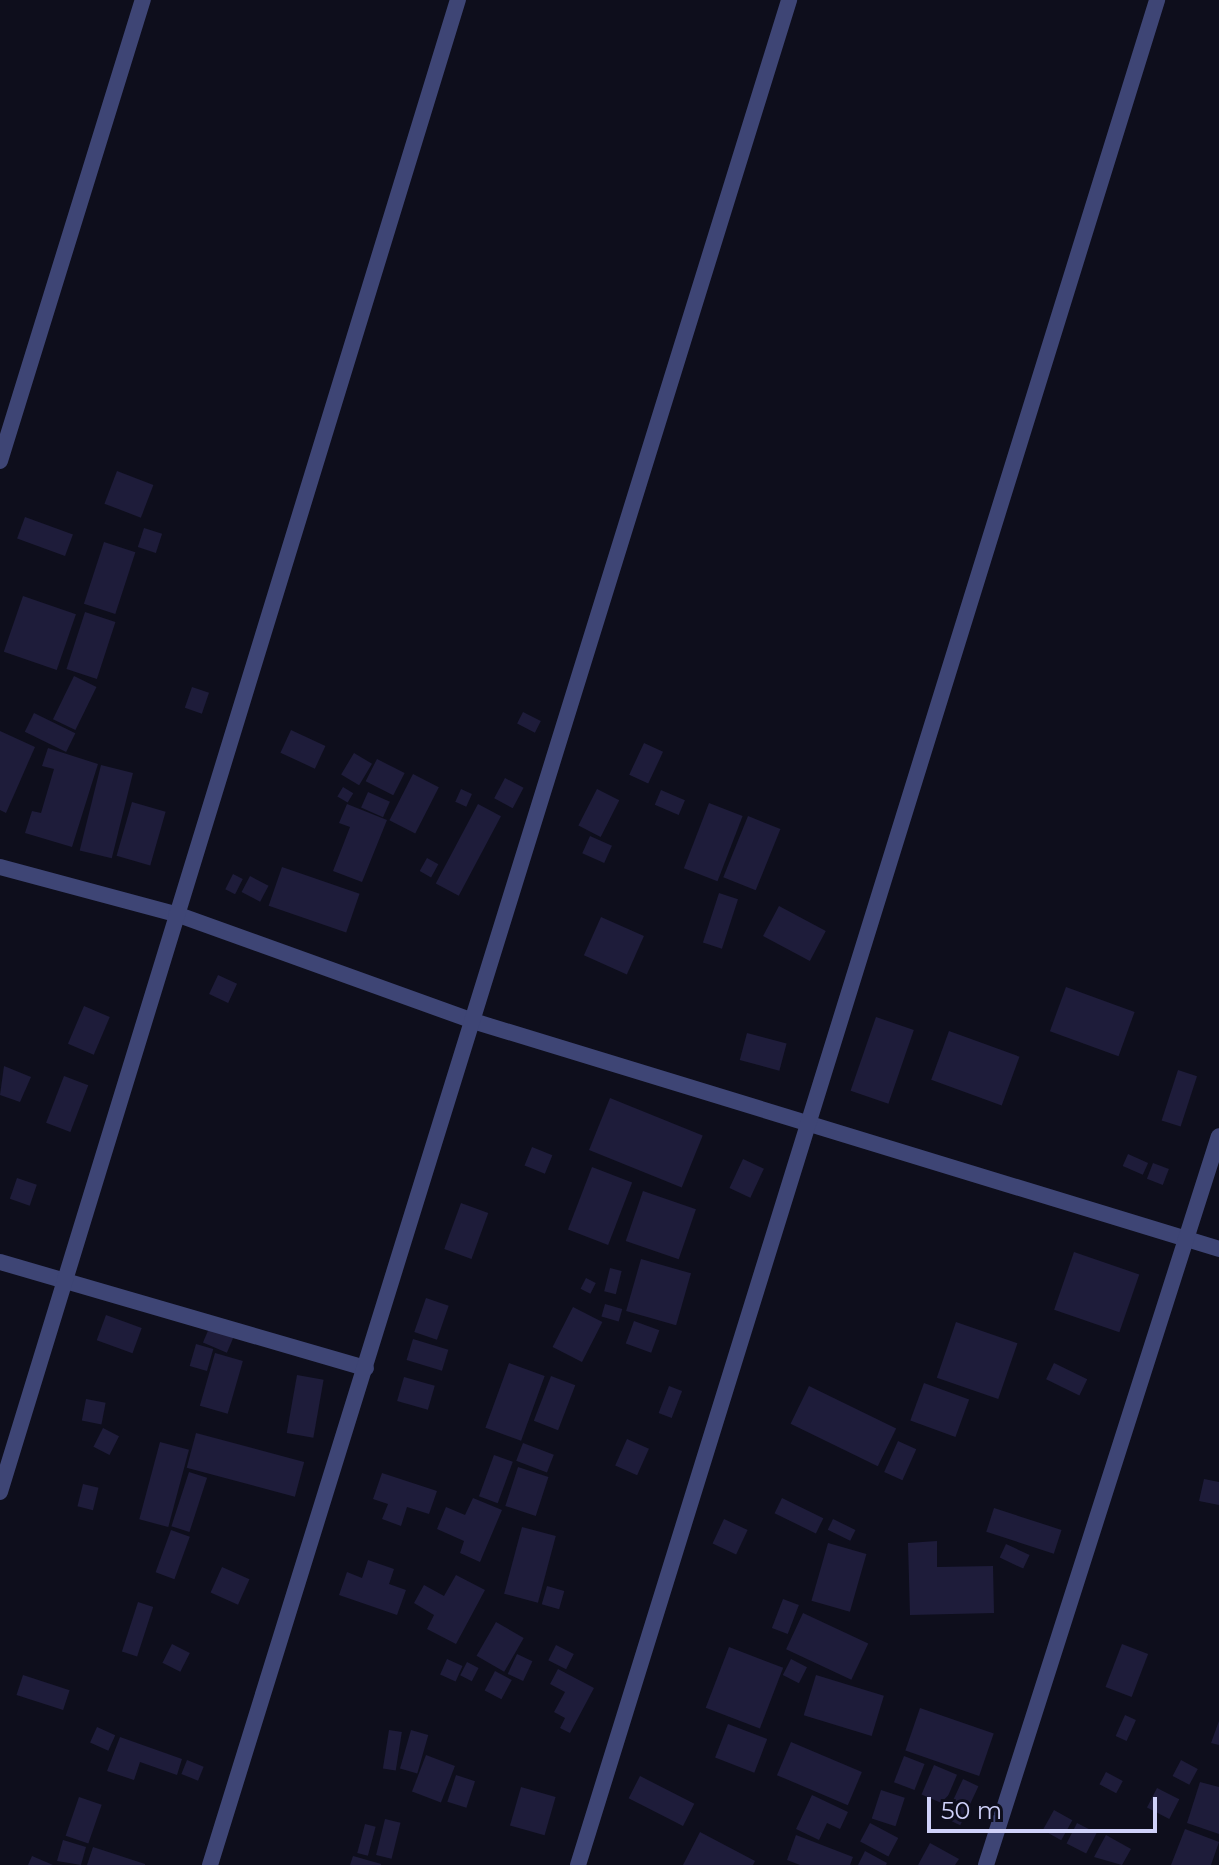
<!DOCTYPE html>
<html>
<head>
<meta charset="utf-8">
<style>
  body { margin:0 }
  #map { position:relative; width:1219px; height:1865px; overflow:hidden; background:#0e0e1c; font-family:Montserrat,sans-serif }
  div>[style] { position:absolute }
  .building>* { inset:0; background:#1e1c3a; transform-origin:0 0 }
  .minor>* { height:16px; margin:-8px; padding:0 8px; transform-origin:8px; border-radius:8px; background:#3e4575 }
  span { translate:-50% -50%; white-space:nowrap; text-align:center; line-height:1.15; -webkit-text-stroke:8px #0e0e1c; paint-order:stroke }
  .scale { position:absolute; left:927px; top:1797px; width:230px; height:36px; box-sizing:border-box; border:4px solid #cfd1f9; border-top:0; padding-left:10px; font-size:24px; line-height:28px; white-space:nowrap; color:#cfd1f9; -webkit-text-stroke:6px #0e0e1c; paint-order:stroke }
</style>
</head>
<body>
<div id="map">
  <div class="building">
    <i style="left:117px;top:471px;width:39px;height:35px;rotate:21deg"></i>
    <i style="left:25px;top:517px;width:51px;height:23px;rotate:20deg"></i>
    <i style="left:144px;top:528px;width:19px;height:20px;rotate:18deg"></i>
    <i style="left:104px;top:542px;width:33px;height:65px;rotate:18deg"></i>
    <i style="left:23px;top:596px;width:56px;height:59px;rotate:19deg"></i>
    <i style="left:85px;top:612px;width:32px;height:60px;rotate:18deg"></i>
    <i style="left:74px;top:676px;width:25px;height:48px;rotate:26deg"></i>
    <i style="left:192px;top:687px;width:18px;height:22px;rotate:19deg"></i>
    <i style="left:523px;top:712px;width:20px;height:13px;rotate:27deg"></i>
    <i style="left:34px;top:713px;width:46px;height:21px;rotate:26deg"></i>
    <i style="left:291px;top:730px;width:38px;height:25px;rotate:25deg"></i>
    <i style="clip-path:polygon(0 731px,35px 747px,6px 813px,0 810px)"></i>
    <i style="left:644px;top:743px;width:21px;height:35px;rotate:25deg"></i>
    <i style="clip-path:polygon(48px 748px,98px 764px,72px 847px,25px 833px,32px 811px,41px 813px,54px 769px,42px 766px)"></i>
    <i style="left:354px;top:753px;width:21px;height:25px;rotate:31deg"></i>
    <i style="left:377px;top:759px;width:31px;height:25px;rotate:27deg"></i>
    <i style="left:101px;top:765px;width:33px;height:88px;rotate:14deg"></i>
    <i style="left:413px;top:774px;width:29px;height:52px;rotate:27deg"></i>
    <i style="left:505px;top:778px;width:21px;height:23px;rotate:28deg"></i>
    <i style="left:343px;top:787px;width:12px;height:11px;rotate:31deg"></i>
    <i style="left:461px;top:789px;width:12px;height:14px;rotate:24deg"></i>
    <i style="left:597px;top:789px;width:25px;height:41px;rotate:27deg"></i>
    <i style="left:661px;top:790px;width:26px;height:16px;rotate:23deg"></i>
    <i style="left:368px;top:792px;width:24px;height:17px;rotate:24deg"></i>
    <i style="left:132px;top:802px;width:35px;height:56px;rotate:16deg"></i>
    <i style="left:709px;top:803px;width:36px;height:70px;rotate:21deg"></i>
    <i style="clip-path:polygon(347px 804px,387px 820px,362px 882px,333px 871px,350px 827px,339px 823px)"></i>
    <i style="left:478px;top:804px;width:26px;height:90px;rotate:28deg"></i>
    <i style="left:748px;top:816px;width:35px;height:66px;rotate:22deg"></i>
    <i style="left:590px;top:836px;width:24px;height:19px;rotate:24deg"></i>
    <i style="left:427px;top:858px;width:13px;height:15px;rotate:29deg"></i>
    <i style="left:282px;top:867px;width:82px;height:41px;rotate:19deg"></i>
    <i style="left:233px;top:874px;width:11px;height:17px;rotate:27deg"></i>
    <i style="left:250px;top:876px;width:21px;height:18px;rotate:28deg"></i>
    <i style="left:719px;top:893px;width:20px;height:52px;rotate:18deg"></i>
    <i style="left:779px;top:906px;width:53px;height:34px;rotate:28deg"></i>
    <i style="left:601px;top:917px;width:47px;height:42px;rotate:24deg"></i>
    <i style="left:218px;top:975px;width:21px;height:21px;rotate:25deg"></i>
    <i style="left:1066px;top:987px;width:73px;height:47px;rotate:20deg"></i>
    <i style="left:84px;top:1006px;width:28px;height:41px;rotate:23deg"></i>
    <i style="left:876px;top:1017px;width:40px;height:78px;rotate:19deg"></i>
    <i style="left:949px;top:1031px;width:75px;height:52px;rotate:20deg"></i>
    <i style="left:747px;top:1033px;width:41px;height:28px;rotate:15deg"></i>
    <i style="clip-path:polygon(4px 1066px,31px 1077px,20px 1102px,0 1095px)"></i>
    <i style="left:1178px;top:1070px;width:20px;height:53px;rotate:18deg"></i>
    <i style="left:64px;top:1076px;width:26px;height:50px;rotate:21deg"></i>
    <i style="left:610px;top:1098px;width:100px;height:56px;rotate:22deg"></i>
    <i style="left:532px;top:1147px;width:22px;height:20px;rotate:22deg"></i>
    <i style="left:1128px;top:1154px;width:22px;height:13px;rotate:24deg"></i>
    <i style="left:743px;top:1159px;width:23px;height:32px;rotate:25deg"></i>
    <i style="left:1153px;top:1163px;width:17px;height:17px;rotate:21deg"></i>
    <i style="left:592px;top:1167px;width:43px;height:67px;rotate:21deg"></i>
    <i style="left:17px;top:1178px;width:21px;height:22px;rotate:19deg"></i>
    <i style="left:643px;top:1191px;width:56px;height:53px;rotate:19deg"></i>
    <i style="left:461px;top:1203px;width:29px;height:49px;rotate:20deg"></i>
    <i style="left:1074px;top:1252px;width:69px;height:61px;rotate:19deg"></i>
    <i style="left:641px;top:1259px;width:52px;height:54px;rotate:16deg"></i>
    <i style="left:610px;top:1268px;width:12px;height:24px;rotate:14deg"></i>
    <i style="left:586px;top:1278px;width:11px;height:12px;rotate:27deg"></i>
    <i style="left:426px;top:1298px;width:24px;height:36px;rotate:19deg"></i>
    <i style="left:605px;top:1304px;width:18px;height:13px;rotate:16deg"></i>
    <i style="left:573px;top:1307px;width:33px;height:45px;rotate:27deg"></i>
    <i style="left:106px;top:1315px;width:38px;height:27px;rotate:20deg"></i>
    <i style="left:634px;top:1321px;width:27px;height:24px;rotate:20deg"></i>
    <i style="left:956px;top:1322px;width:65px;height:59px;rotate:19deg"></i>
    <i style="left:210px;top:1326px;width:26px;height:18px;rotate:23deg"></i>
    <i style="left:413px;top:1339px;width:37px;height:22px;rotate:17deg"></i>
    <i style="left:196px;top:1344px;width:18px;height:23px;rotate:16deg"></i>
    <i style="left:215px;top:1353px;width:29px;height:55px;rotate:16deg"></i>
    <i style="left:509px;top:1363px;width:38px;height:69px;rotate:20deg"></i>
    <i style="left:1054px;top:1363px;width:37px;height:18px;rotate:26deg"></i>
    <i style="left:297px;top:1375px;width:27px;height:59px;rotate:10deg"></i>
    <i style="left:551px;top:1376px;width:26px;height:48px;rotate:21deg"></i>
    <i style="left:404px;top:1377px;width:32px;height:25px;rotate:16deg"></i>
    <i style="left:924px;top:1383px;width:48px;height:40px;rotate:20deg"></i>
    <i style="left:669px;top:1386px;width:14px;height:29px;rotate:21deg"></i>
    <i style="left:809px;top:1386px;width:97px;height:42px;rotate:26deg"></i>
    <i style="left:86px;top:1399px;width:20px;height:22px;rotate:11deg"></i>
    <i style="left:103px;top:1428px;width:18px;height:21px;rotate:27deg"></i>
    <i style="left:196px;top:1433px;width:112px;height:36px;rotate:15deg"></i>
    <i style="left:627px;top:1439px;width:24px;height:29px;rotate:24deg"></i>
    <i style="left:898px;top:1441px;width:20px;height:34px;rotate:24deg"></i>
    <i style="left:160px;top:1442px;width:30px;height:80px;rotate:15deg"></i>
    <i style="left:523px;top:1443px;width:33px;height:19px;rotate:21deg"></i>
    <i style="left:494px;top:1455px;width:20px;height:44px;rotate:20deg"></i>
    <i style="left:518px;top:1467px;width:32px;height:41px;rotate:18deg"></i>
    <i style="left:189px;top:1472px;width:19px;height:57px;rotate:18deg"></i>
    <i style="clip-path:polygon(382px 1473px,437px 1491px,429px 1514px,407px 1507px,401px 1526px,382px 1519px,388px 1504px,373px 1499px)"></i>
    <i style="clip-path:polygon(1204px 1479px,1219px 1482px,1219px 1505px,1199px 1501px)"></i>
    <i style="left:83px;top:1484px;width:16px;height:23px;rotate:14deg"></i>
    <i style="clip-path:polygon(473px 1498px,502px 1510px,480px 1562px,460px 1553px,464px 1541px,437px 1529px,446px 1507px,465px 1515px)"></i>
    <i style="left:782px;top:1498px;width:46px;height:17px;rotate:26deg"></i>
    <i style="left:994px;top:1508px;width:71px;height:25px;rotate:18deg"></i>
    <i style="left:724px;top:1519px;width:26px;height:27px;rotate:25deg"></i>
    <i style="left:833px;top:1519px;width:25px;height:12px;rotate:26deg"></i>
    <i style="left:522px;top:1527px;width:35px;height:69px;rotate:15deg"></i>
    <i style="left:171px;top:1530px;width:20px;height:45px;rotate:20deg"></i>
    <i style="clip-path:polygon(937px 1541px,937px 1567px,993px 1566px,994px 1613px,910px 1615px,908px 1543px)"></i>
    <i style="left:828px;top:1543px;width:40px;height:60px;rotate:16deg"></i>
    <i style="left:1006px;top:1544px;width:26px;height:15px;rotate:25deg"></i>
    <i style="clip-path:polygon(368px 1560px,394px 1569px,389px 1584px,406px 1590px,397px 1615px,339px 1595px,347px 1572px,362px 1578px)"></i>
    <i style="left:222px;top:1567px;width:30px;height:28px;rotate:24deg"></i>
    <i style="clip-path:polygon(456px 1575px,485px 1590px,456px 1644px,427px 1629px,434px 1615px,414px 1603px,424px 1585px,444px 1596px)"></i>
    <i style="left:547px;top:1586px;width:18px;height:19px;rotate:16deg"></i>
    <i style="left:783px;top:1599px;width:17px;height:31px;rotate:21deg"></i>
    <i style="left:138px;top:1602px;width:16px;height:52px;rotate:18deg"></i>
    <i style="left:803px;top:1613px;width:72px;height:40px;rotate:25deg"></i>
    <i style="left:496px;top:1622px;width:32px;height:39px;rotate:30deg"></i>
    <i style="left:172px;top:1644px;width:20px;height:21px;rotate:27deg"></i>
    <i style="left:1122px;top:1644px;width:28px;height:46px;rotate:21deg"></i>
    <i style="left:556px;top:1645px;width:20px;height:17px;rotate:27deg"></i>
    <i style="left:729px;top:1647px;width:58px;height:65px;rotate:21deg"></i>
    <i style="left:517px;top:1654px;width:17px;height:22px;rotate:25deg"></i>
    <i style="left:447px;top:1659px;width:17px;height:17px;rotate:24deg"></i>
    <i style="left:791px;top:1659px;width:18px;height:18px;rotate:27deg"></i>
    <i style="left:467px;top:1662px;width:13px;height:15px;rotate:27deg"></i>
    <i style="clip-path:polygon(558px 1669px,594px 1688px,570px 1733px,560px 1728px,565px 1718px,554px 1712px,565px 1692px,550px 1684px)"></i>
    <i style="left:495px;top:1671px;width:19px;height:22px;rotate:28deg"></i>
    <i style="left:23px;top:1675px;width:49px;height:21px;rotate:18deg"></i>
    <i style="left:816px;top:1675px;width:71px;height:42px;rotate:17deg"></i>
    <i style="left:920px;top:1708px;width:78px;height:45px;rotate:19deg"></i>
    <i style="left:1125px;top:1715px;width:12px;height:23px;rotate:24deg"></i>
    <i style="clip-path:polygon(1219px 1721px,1219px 1745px,1211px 1743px)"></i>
    <i style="left:728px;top:1724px;width:42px;height:36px;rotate:21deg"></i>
    <i style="left:97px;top:1727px;width:20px;height:17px;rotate:24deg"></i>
    <i style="left:389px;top:1730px;width:13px;height:39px;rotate:9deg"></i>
    <i style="left:411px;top:1730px;width:18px;height:40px;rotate:16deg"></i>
    <i style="clip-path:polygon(120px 1737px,182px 1759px,177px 1775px,140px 1762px,134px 1780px,107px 1771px)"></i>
    <i style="left:791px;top:1742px;width:77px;height:36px;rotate:23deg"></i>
    <i style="left:426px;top:1755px;width:31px;height:39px;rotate:21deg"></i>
    <i style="left:904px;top:1756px;width:22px;height:28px;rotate:21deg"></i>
    <i style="left:187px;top:1760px;width:18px;height:15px;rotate:22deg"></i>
    <i style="left:1181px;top:1760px;width:19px;height:18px;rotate:28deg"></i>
    <i style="left:934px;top:1765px;width:25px;height:32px;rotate:23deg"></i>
    <i style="left:1106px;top:1772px;width:19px;height:14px;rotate:28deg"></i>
    <i style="left:456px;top:1775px;width:20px;height:28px;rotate:18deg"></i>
    <i style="left:640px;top:1776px;width:61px;height:25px;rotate:27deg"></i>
    <i style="left:963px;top:1779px;width:17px;height:43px;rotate:25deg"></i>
    <i style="clip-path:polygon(1200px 1782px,1219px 1787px,1219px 1834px,1187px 1823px)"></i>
    <i style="left:521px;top:1787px;width:36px;height:40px;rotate:16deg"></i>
    <i style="left:1157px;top:1788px;width:25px;height:22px;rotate:27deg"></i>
    <i style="left:881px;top:1790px;width:25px;height:30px;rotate:18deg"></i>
    <i style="clip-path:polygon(812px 1795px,848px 1812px,840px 1829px,827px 1823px,819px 1840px,796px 1829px)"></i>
    <i style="left:79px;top:1797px;width:24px;height:41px;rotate:19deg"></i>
    <i style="left:1054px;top:1810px;width:21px;height:23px;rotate:29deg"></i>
    <i style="left:385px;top:1819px;width:16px;height:37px;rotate:14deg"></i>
    <i style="left:870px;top:1823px;width:32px;height:21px;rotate:28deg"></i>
    <i style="left:1077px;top:1823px;width:22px;height:23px;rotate:27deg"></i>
    <i style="left:365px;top:1824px;width:11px;height:30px;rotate:15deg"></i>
    <i style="clip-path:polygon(1185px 1829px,1219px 1842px,1211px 1865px,1171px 1865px)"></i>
    <i style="clip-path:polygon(700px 1832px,755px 1861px,753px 1865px,683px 1865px)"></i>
    <i style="clip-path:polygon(796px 1835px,853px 1857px,850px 1865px,800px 1865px,787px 1860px)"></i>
    <i style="clip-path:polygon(1106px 1835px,1131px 1849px,1122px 1865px,1094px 1857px)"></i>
    <i style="clip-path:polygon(63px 1840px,86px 1847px,81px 1865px,57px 1861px)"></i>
    <i style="clip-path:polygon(930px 1843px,959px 1859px,955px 1865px,918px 1865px)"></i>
    <i style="clip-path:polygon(93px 1847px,145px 1864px,145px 1865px,87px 1865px)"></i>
    <i style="clip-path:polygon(865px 1851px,887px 1863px,886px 1865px,858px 1865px)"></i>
    <i style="clip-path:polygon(32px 1856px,53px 1865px,28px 1865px)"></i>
    <i style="clip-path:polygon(353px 1856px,381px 1864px,381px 1865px,350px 1865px)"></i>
  </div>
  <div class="minor">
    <i style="left:0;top:461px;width:483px;rotate:-72.8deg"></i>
    <i style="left:0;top:867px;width:182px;rotate:15deg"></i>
    <i style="left:176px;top:914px;width:316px;rotate:19.8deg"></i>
    <i style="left:473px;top:1021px;width:780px;rotate:16.99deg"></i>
    <i style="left:0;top:1262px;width:381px;rotate:16.2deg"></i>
    <i style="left:0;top:1492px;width:1561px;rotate:-72.94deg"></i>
    <i style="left:210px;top:1865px;width:1953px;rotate:-72.75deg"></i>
    <i style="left:578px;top:1865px;width:1953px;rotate:-72.75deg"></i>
    <i style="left:986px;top:1865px;width:765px;rotate:-72.28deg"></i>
  </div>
  <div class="scale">50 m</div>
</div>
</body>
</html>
